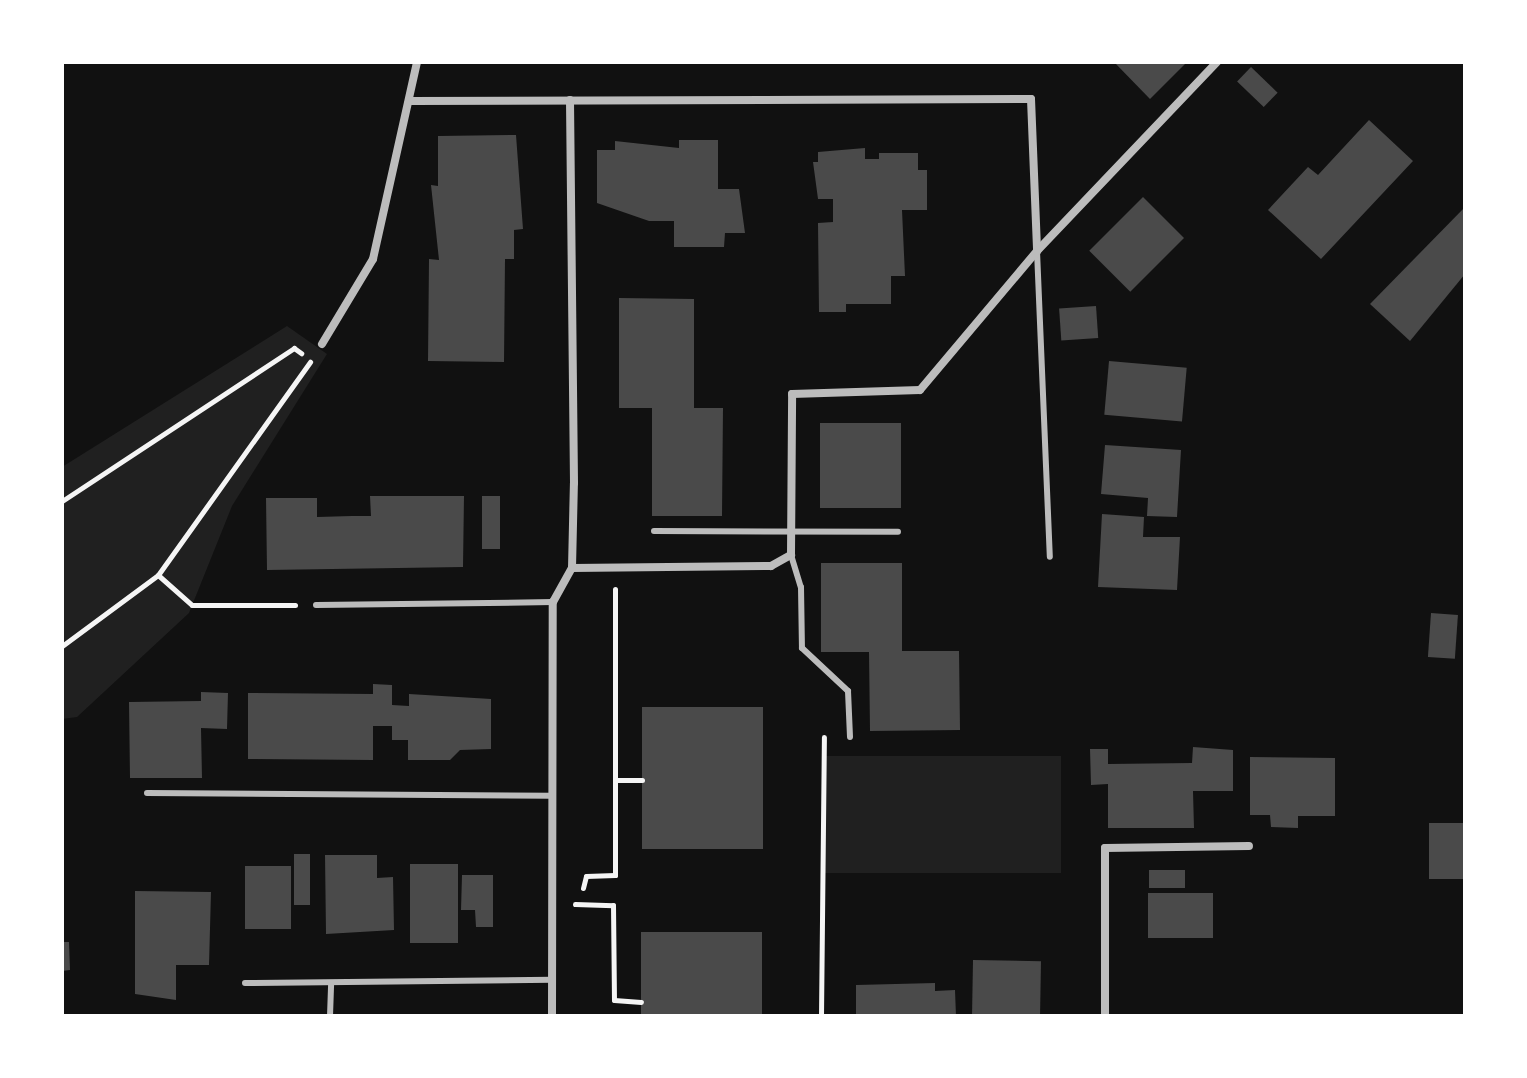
<!DOCTYPE html>
<html>
<head>
<meta charset="utf-8">
<style>
  body { margin:0 }
  #map { position:relative; width:1527px; height:1078px; overflow:hidden; background:#111; font-family:Lato,sans-serif }
  div>[style] { position:absolute }
  .green>* { inset:0; background:#202020; transform-origin:0 0 }
  .building>* { inset:0; background:#4a4a4a; transform-origin:0 0 }
  .path>* { height:5px; margin:-2.5px; padding:0 2.5px; transform-origin:2.5px; border-radius:2.5px; background:#f5f5f5 }
  .service>* { height:6px; margin:-3px; padding:0 3px; transform-origin:3px; border-radius:3px; background:#bcbcbc }
  .minor>* { height:8px; margin:-4px; padding:0 4px; transform-origin:4px; border-radius:4px; background:#bcbcbc }
  span { translate:-50% -50%; white-space:nowrap; text-align:center; line-height:1.15; -webkit-text-stroke:8px #fff; paint-order:stroke }
  .frame { position:absolute; inset:0; border:64px solid #fff; pointer-events:none }
</style>
</head>
<body>
<div id="map">
  <div class="green">
    <i style="clip-path:polygon(287px 326px,327px 354px,232px 506px,189px 613px,77px 717px,62px 719px,62px 467px)"></i>
    <i style="left:824px;top:756px;width:237px;height:117px"></i>
  </div>
  <div class="building">
    <i style="clip-path:polygon(1114px 62px,1187px 62px,1150px 99px)"></i>
    <i style="left:1251px;top:67px;width:37px;height:20px;rotate:44deg"></i>
    <i style="clip-path:polygon(1369px 120px,1413px 161px,1321px 259px,1268px 210px,1308px 167px,1318px 175px)"></i>
    <i style="clip-path:polygon(516px 135px,523px 229px,514px 230px,514px 259px,505px 259px,504px 362px,428px 361px,429px 259px,439px 260px,431px 185px,438px 186px,438px 136px)"></i>
    <i style="clip-path:polygon(679px 140px,718px 140px,718px 189px,739px 189px,745px 233px,725px 233px,724px 247px,674px 247px,674px 221px,649px 221px,597px 203px,597px 150px,615px 150px,615px 141px,679px 148px)"></i>
    <i style="clip-path:polygon(865px 148px,865px 159px,879px 159px,879px 153px,918px 153px,918px 170px,927px 170px,927px 210px,902px 210px,905px 276px,891px 276px,891px 304px,846px 304px,846px 312px,819px 312px,818px 223px,833px 222px,833px 199px,818px 199px,813px 162px,818px 162px,818px 152px)"></i>
    <i style="left:1143px;top:197px;width:58px;height:76px;rotate:45deg"></i>
    <i style="clip-path:polygon(1465px 207px,1465px 274px,1410px 341px,1370px 304px)"></i>
    <i style="clip-path:polygon(619px 298px,694px 299px,694px 408px,723px 408px,722px 516px,652px 516px,652px 408px,619px 408px)"></i>
    <i style="left:1096px;top:306px;width:32px;height:37px;rotate:86deg"></i>
    <i style="left:1109px;top:361px;width:78px;height:54px;rotate:5deg"></i>
    <i style="left:901px;top:423px;width:85px;height:81px;rotate:90deg"></i>
    <i style="clip-path:polygon(1105px 445px,1181px 450px,1177px 517px,1147px 516px,1148px 498px,1101px 494px)"></i>
    <i style="clip-path:polygon(370px 496px,464px 496px,463px 567px,267px 570px,266px 498px,317px 498px,317px 517px,352px 516px,371px 516px)"></i>
    <i style="left:482px;top:496px;width:18px;height:53px"></i>
    <i style="clip-path:polygon(1102px 514px,1144px 517px,1143px 537px,1180px 537px,1177px 590px,1098px 587px)"></i>
    <i style="clip-path:polygon(821px 563px,902px 563px,902px 651px,959px 651px,960px 730px,870px 731px,869px 652px,821px 652px)"></i>
    <i style="left:1431px;top:613px;width:27px;height:44px;rotate:4deg"></i>
    <i style="clip-path:polygon(373px 684px,392px 685px,392px 705px,409px 706px,409px 694px,491px 699px,491px 749px,460px 750px,450px 760px,408px 760px,408px 740px,392px 740px,392px 726px,373px 726px,373px 760px,248px 759px,248px 693px,373px 694px)"></i>
    <i style="clip-path:polygon(201px 692px,228px 693px,227px 729px,201px 728px,202px 778px,130px 778px,129px 702px,201px 701px)"></i>
    <i style="left:642px;top:707px;width:121px;height:142px"></i>
    <i style="clip-path:polygon(1193px 747px,1233px 750px,1233px 791px,1193px 791px,1194px 828px,1108px 828px,1108px 784px,1091px 785px,1090px 749px,1108px 749px,1108px 764px,1192px 763px)"></i>
    <i style="clip-path:polygon(1250px 757px,1335px 758px,1335px 816px,1298px 816px,1298px 828px,1271px 827px,1270px 815px,1250px 815px)"></i>
    <i style="left:1465px;top:823px;width:56px;height:36px;rotate:90deg"></i>
    <i style="left:294px;top:854px;width:16px;height:51px"></i>
    <i style="clip-path:polygon(325px 855px,377px 855px,377px 878px,393px 877px,394px 930px,326px 934px)"></i>
    <i style="left:410px;top:864px;width:48px;height:79px"></i>
    <i style="left:245px;top:866px;width:46px;height:63px"></i>
    <i style="left:1149px;top:870px;width:36px;height:18px"></i>
    <i style="clip-path:polygon(462px 875px,493px 875px,493px 927px,476px 927px,475px 910px,461px 910px)"></i>
    <i style="clip-path:polygon(135px 891px,211px 892px,209px 965px,176px 965px,176px 1000px,135px 994px)"></i>
    <i style="left:1148px;top:893px;width:65px;height:45px"></i>
    <i style="left:641px;top:932px;width:121px;height:84px"></i>
    <i style="clip-path:polygon(62px 942px,69px 942px,70px 970px,62px 971px)"></i>
    <i style="left:973px;top:960px;width:68px;height:56px;rotate:1deg"></i>
    <i style="clip-path:polygon(935px 983px,935px 991px,955px 990px,956px 1016px,856px 1016px,856px 985px)"></i>
  </div>
  <div class="path">
    <i style="left:62px;top:501px;width:278px;rotate:-33.4deg"></i>
    <i style="left:294px;top:348px;width:9px;rotate:36deg"></i>
    <i style="left:158px;top:575px;width:45px;rotate:41.4deg"></i>
    <i style="left:192px;top:605px;width:103px"></i>
    <i style="left:62px;top:646px;width:119px;rotate:-36.5deg"></i>
    <i style="left:158px;top:575px;width:262px;rotate:-54.5deg"></i>
    <i style="left:615px;top:780px;width:27px"></i>
    <i style="left:583px;top:888px;width:12px;rotate:-76deg"></i>
    <i style="left:586px;top:876px;width:29px;rotate:-2deg"></i>
    <i style="left:615px;top:875px;width:286px;rotate:-90deg"></i>
    <i style="left:575px;top:904px;width:38px;rotate:2deg"></i>
    <i style="left:613px;top:905px;width:95px;rotate:89.4deg"></i>
    <i style="left:614px;top:1000px;width:27px;rotate:4deg"></i>
    <i style="left:821px;top:1016px;width:279px;rotate:-89.4deg"></i>
  </div>
  <div class="service">
    <i style="left:1037px;top:251px;width:306px;rotate:87.6deg"></i>
    <i style="left:654px;top:531px;width:244px;rotate:0.2deg"></i>
    <i style="left:791px;top:555px;width:34px;rotate:73deg"></i>
    <i style="left:801px;top:587px;width:61px;rotate:89.1deg"></i>
    <i style="left:802px;top:648px;width:63px;rotate:43.1deg"></i>
    <i style="left:848px;top:691px;width:46px;rotate:87.5deg"></i>
    <i style="left:316px;top:605px;width:237px;rotate:-0.7deg"></i>
    <i style="left:147px;top:793px;width:404px;rotate:0.4deg"></i>
    <i style="left:245px;top:983px;width:307px;rotate:-0.6deg"></i>
    <i style="left:330px;top:1016px;width:33px;rotate:-88deg"></i>
  </div>
  <div class="minor">
    <i style="left:411px;top:101px;width:620px;rotate:-0.18deg"></i>
    <i style="left:1031px;top:99px;width:152px;rotate:87.7deg"></i>
    <i style="left:322px;top:344px;width:99px;rotate:-59deg"></i>
    <i style="left:373px;top:259px;width:202px;rotate:-77.4deg"></i>
    <i style="left:572px;top:568px;width:199px;rotate:-0.6deg"></i>
    <i style="left:771px;top:566px;width:23px;rotate:-29deg"></i>
    <i style="left:791px;top:555px;width:161px;rotate:-89.6deg"></i>
    <i style="left:792px;top:394px;width:128px;rotate:-1.8deg"></i>
    <i style="left:920px;top:390px;width:182px;rotate:-49.9deg"></i>
    <i style="left:1037px;top:251px;width:261px;rotate:-46.4deg"></i>
    <i style="left:552px;top:1016px;width:414px;rotate:-89.9deg"></i>
    <i style="left:553px;top:602px;width:39px;rotate:-61deg"></i>
    <i style="left:572px;top:568px;width:85px;rotate:-88.7deg"></i>
    <i style="left:574px;top:483px;width:383px;rotate:-90.6deg"></i>
    <i style="left:1105px;top:1016px;width:168px;rotate:-90deg"></i>
    <i style="left:1105px;top:848px;width:144px;rotate:-0.8deg"></i>
  </div>
  <div class="frame"></div>
</div>
</body>
</html>
